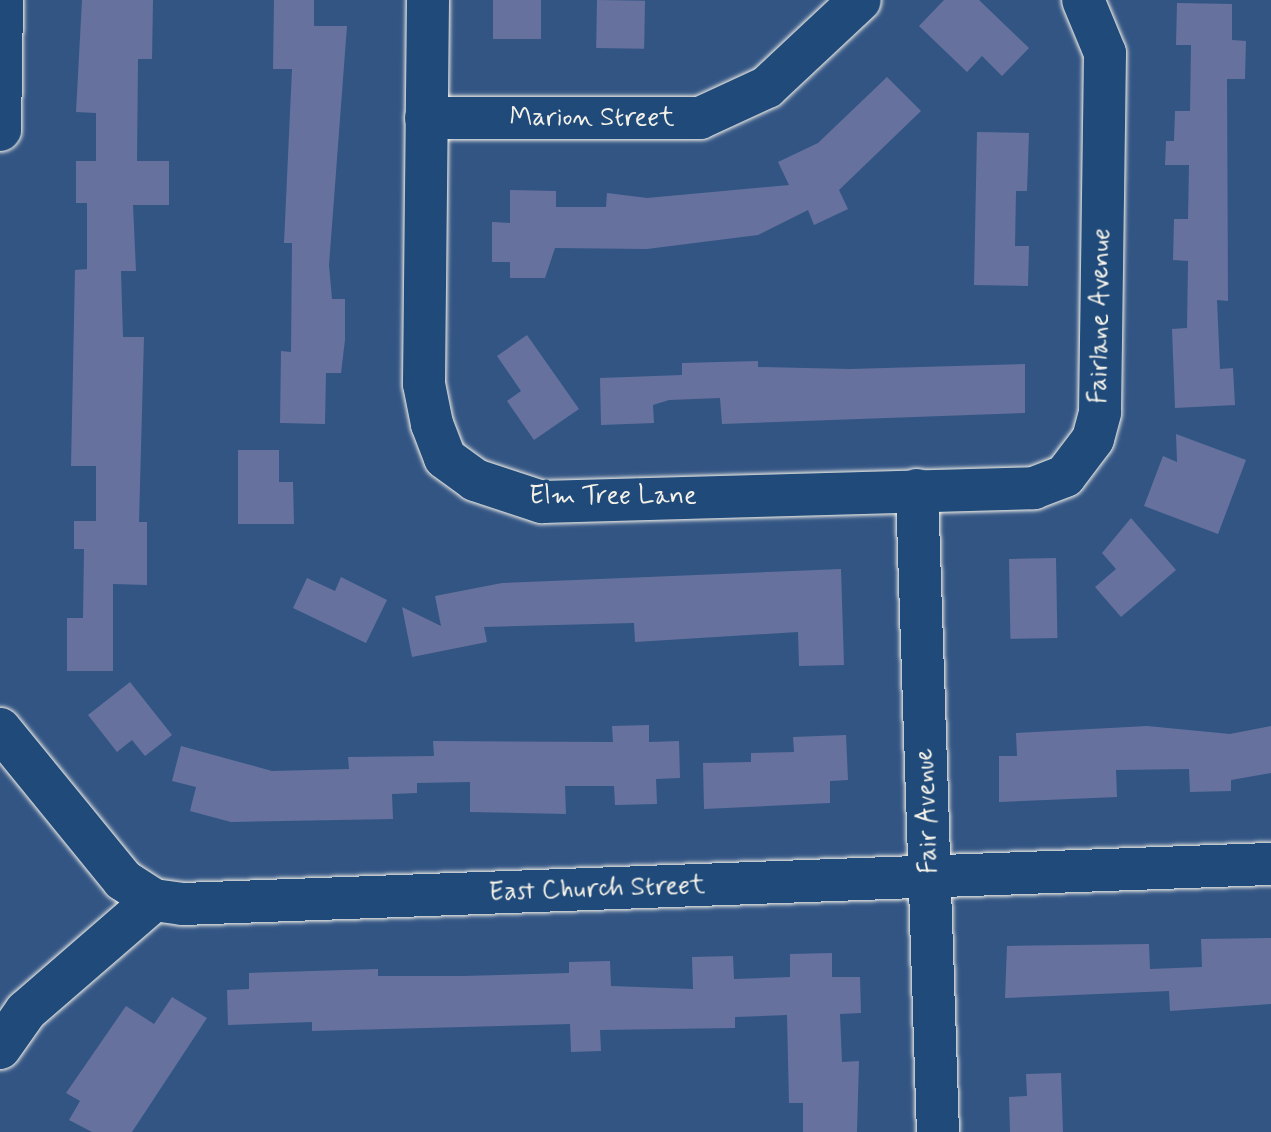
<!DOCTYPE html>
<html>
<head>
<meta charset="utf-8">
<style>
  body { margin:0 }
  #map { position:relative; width:1271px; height:1132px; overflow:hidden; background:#335584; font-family:Mynerve,sans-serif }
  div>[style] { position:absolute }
  .building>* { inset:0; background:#66729d; transform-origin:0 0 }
  .roads { filter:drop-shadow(0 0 2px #f4f1e8) drop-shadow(0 0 2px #f4f1e8) }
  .minor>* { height:42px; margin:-21px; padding:0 21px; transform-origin:21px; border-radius:21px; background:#1f4a7a }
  span { translate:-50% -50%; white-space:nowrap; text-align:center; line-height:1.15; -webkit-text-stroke:7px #1f4a7a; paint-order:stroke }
  .street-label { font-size:26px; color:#f4f1e8 }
</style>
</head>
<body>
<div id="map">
  <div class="building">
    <i style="clip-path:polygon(82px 0,153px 0,152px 59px,138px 59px,137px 161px,169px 161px,169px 205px,133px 205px,136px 271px,121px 271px,123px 337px,144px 337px,139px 522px,147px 522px,147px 585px,113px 584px,113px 671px,67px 671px,67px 618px,83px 618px,84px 549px,74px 549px,74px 521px,96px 521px,96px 466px,71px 466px,75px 270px,87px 269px,87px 203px,76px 203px,76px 161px,96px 161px,96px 113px,76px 112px)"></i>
    <i style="clip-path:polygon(274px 0,314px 0,314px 26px,347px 26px,329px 265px,332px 299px,345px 299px,345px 340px,341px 373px,326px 373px,325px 424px,280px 423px,281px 351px,291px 352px,292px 243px,284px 243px,292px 69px,273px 69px)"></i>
    <i style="left:493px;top:0;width:48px;height:39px"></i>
    <i style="left:597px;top:0;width:48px;height:48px;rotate:1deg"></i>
    <i style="clip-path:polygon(944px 0,979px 0,1029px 48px,1002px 76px,982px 56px,967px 72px,919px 26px)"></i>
    <i style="clip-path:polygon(1177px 3px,1232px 4px,1232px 40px,1246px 41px,1245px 79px,1227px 79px,1228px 301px,1217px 300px,1220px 369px,1233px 368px,1235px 405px,1175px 408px,1172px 329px,1187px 328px,1188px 261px,1173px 260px,1174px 219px,1188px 219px,1189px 165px,1165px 165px,1166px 141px,1174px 141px,1175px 111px,1190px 111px,1191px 45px,1176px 45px)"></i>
    <i style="clip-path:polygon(887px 77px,921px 111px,839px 190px,848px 209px,814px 225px,808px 210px,758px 235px,647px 249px,555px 248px,545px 278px,510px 278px,510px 262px,492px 262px,492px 222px,510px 223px,510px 190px,556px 191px,556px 207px,606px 207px,607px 193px,647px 198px,789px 185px,778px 162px,818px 143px)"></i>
    <i style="clip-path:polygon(977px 132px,1029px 133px,1027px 191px,1016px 191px,1015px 246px,1029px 246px,1028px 286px,974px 285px)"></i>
    <i style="clip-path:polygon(527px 335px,579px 409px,534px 440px,507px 401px,521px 391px,497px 356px)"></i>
    <i style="clip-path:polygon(758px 361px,758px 367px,850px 369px,1025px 364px,1025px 413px,722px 424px,720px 398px,669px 400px,653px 405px,654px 423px,601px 425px,600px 378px,682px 375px,682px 363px)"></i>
    <i style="clip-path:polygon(1176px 434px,1246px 460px,1218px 534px,1144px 506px,1163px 456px,1177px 462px)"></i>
    <i style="clip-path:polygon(238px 450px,279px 450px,279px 482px,293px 482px,294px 524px,238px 524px)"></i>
    <i style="clip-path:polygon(1131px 518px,1176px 570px,1121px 617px,1095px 587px,1116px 569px,1102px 553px)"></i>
    <i style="left:1056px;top:558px;width:80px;height:47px;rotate:89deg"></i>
    <i style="clip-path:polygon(841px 569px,844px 665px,799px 666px,798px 632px,635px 642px,634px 623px,484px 627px,487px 642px,412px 657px,402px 607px,441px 626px,435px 596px,502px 583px)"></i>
    <i style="clip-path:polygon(341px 577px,387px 600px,366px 643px,293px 608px,307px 578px,335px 591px)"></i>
    <i style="clip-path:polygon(130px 682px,172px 735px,145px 756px,132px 740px,117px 752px,88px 715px)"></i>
    <i style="clip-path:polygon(649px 725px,649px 742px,679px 741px,680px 778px,656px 779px,657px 804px,615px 805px,614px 786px,565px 786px,566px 814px,470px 812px,470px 782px,417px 783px,417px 793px,392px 794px,393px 819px,231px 822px,190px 811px,196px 787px,172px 781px,181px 746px,272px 771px,349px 769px,348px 757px,434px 756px,433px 741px,613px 742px,612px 726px)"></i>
    <i style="clip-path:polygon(1147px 726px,1230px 734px,1271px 726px,1271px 773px,1231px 780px,1231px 791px,1190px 792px,1189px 769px,1116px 770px,1117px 797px,999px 802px,999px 756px,1017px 756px,1016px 733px)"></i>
    <i style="clip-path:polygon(846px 735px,848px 780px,830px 781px,830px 803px,704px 809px,703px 763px,751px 762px,751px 753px,794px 752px,793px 737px)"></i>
    <i style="clip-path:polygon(1271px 938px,1271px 1004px,1170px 1011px,1169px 991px,1005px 998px,1007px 946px,1149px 944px,1150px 969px,1202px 967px,1201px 939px)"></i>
    <i style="clip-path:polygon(832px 953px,832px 977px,860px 977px,861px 1013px,840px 1014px,842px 1062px,859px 1061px,857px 1132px,803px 1132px,803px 1103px,789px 1103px,787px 1015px,735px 1017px,735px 1028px,600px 1030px,601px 1051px,571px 1052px,570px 1024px,312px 1031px,312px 1022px,228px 1025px,227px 990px,249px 989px,249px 973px,378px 969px,378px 976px,463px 976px,569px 973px,569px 962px,610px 961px,611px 986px,693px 989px,692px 957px,733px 956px,734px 979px,790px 977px,790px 954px)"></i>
    <i style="clip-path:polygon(172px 997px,207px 1018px,132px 1132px,92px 1132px,69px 1120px,80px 1101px,66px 1093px,126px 1006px,154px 1024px)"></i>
    <i style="clip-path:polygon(1061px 1073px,1063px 1132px,1010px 1132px,1009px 1097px,1027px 1096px,1026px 1074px)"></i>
  </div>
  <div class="roads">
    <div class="minor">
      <i style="left:428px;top:0;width:384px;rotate:90.6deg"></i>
      <i style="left:424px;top:384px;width:41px;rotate:78.7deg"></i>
      <i style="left:432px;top:424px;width:36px;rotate:69deg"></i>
      <i style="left:445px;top:458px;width:37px;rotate:36deg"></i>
      <i style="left:475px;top:480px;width:71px;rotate:18.2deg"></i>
      <i style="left:542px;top:502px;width:492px;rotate:-1.6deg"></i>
      <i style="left:1034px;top:488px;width:33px;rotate:-21deg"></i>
      <i style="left:1065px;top:476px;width:46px;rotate:-52.9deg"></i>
      <i style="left:1093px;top:439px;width:28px;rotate:-75deg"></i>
      <i style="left:1100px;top:412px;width:359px;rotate:-89.2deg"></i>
      <i style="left:1105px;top:53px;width:57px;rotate:-112.5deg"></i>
      <i style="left:426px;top:118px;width:274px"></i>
      <i style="left:700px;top:118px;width:74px;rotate:-24.8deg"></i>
      <i style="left:767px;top:87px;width:127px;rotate:-43.1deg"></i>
      <i style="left:0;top:130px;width:130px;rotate:-89.1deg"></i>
      <i style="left:917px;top:490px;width:642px;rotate:88.13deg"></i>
      <i style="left:0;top:729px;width:195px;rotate:50.8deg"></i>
      <i style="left:123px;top:880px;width:37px;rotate:33deg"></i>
      <i style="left:154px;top:900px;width:29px;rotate:8deg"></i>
      <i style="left:183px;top:904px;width:1089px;rotate:-2.11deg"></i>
      <i style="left:0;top:1048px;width:45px;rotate:-54.9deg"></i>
      <i style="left:26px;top:1011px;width:169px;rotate:-40.9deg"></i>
    </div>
  </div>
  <div class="street-label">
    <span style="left:592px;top:119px">Marion Street</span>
    <span style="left:1101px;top:316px;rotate:-89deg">Fairlane Avenue</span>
    <span style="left:613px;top:497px">Elm Tree Lane</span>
    <span style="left:928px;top:811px;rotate:-92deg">Fair Avenue</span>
    <span style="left:597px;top:890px;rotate:-2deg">East Church Street</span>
  </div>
</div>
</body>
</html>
